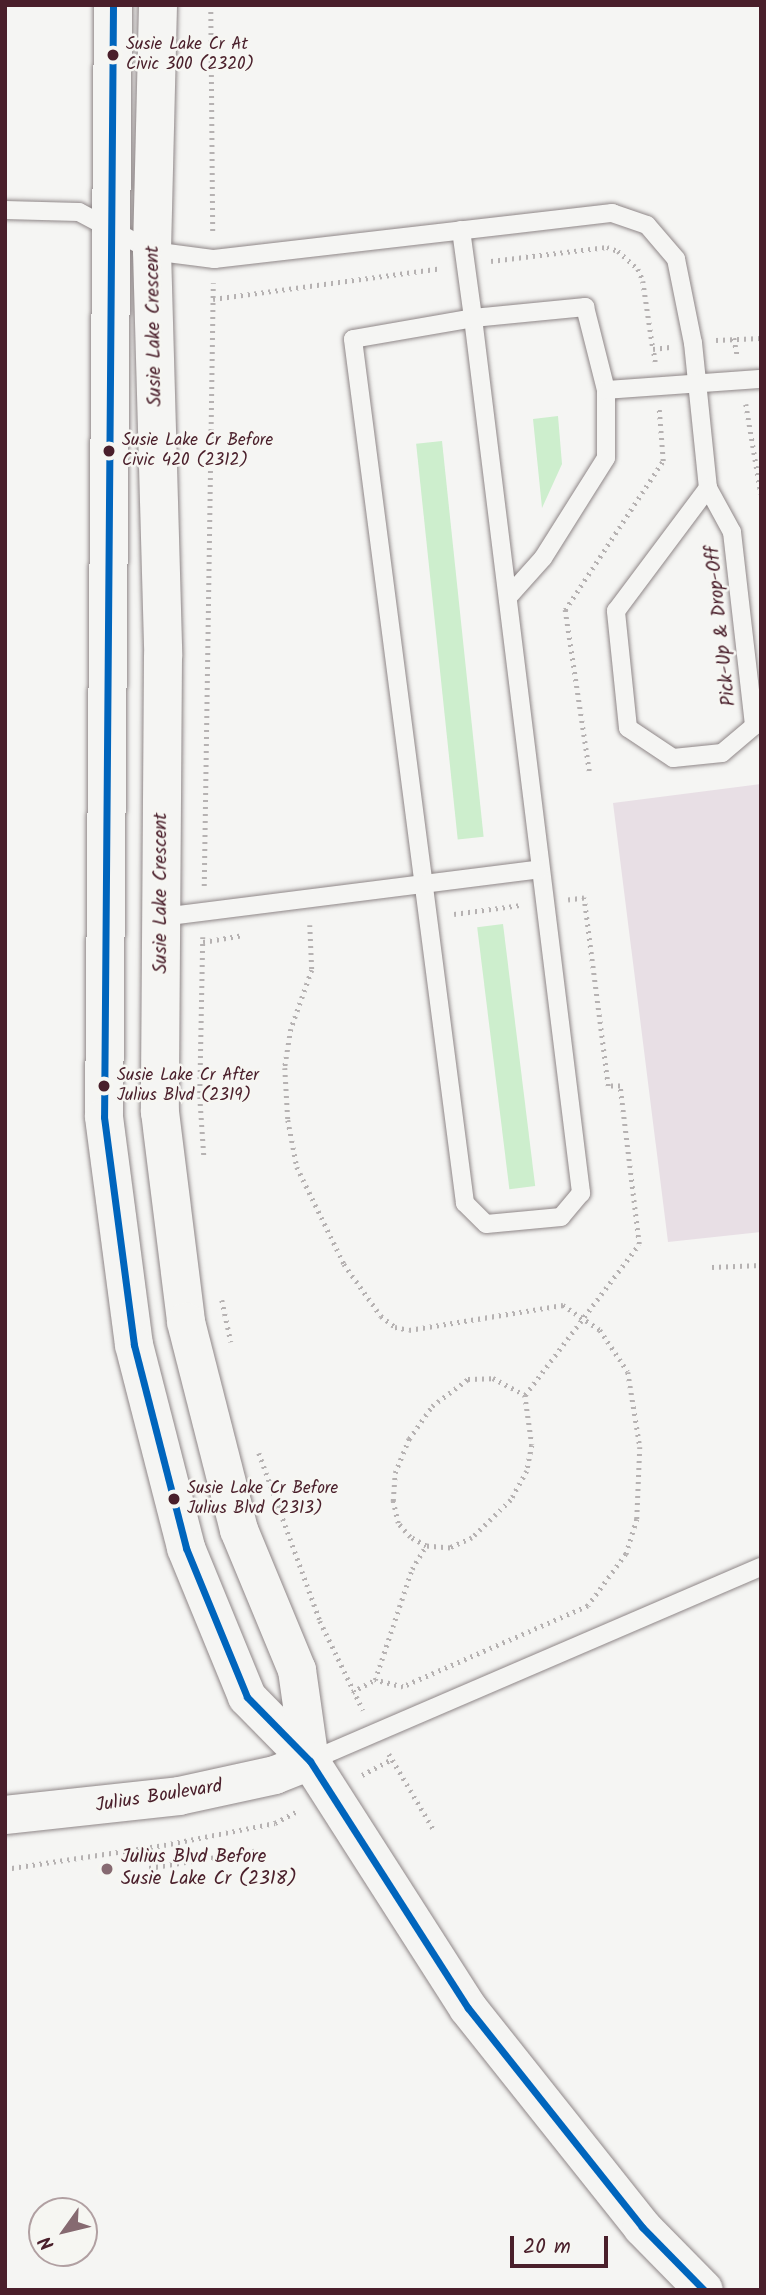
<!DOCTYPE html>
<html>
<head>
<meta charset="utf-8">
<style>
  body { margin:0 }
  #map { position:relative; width:766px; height:2295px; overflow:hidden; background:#f5f5f3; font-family:Kalam,sans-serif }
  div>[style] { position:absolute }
  .green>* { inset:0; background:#cdeecd; transform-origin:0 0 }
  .building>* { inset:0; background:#e8dfe5 }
  .path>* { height:4.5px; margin-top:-2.25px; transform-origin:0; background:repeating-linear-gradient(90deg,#b6b2b2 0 2px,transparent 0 7px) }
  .roads { filter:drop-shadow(0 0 2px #8f8788) drop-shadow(0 0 2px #8f8788) }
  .service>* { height:18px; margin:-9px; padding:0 9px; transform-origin:9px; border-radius:9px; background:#f5f5f3 }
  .tertiary>* { height:38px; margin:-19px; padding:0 19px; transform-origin:19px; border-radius:19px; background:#f5f5f3 }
  .bus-1>* { height:7px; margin:-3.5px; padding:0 3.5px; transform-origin:3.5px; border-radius:3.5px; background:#0065bd }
  .dots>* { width:19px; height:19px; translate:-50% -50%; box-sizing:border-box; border:4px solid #f6f6f2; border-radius:50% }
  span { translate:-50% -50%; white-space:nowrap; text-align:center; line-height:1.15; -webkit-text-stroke:5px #f6f6f2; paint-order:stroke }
  .bus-label { font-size:17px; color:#4a1f2b }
  .left { translate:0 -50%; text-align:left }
  .street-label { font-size:19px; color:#4a1f2b }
  .poi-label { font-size:19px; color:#4a1f2b }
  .frame { position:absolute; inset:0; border:7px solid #4a1f2b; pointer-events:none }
  .north { position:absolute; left:28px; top:2197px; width:70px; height:70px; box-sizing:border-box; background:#f6f6f2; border:2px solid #b1a0a2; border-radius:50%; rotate:236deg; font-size:19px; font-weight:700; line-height:28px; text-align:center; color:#4a1f2b }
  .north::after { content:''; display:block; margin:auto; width:24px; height:32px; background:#866a71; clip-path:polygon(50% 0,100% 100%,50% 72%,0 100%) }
  .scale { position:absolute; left:510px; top:2236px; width:98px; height:32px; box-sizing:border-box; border:4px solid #4a1f2b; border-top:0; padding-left:9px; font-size:21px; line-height:24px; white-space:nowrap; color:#4a1f2b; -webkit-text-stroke:5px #f6f6f2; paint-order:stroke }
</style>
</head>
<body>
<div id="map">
  <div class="green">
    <i style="clip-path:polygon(558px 416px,562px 464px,542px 508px,533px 419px)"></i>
    <i style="left:442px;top:441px;width:398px;height:26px;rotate:84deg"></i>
    <i style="left:503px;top:924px;width:264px;height:26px;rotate:83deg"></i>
  </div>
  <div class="building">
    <i style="clip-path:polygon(761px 784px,761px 1232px,668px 1242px,613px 803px)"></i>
  </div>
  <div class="path">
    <i style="left:211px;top:5px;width:230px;rotate:89.5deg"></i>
    <i style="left:491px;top:261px;width:117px;rotate:-6.9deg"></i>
    <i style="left:607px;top:247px;width:12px;rotate:20deg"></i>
    <i style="left:618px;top:251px;width:27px;rotate:42deg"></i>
    <i style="left:638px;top:269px;width:13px;rotate:67deg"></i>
    <i style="left:643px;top:281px;width:69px;rotate:81.6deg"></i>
    <i style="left:213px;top:299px;width:230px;rotate:-7.7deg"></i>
    <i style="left:734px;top:338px;width:20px;rotate:79deg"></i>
    <i style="left:716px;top:340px;width:45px;rotate:-2.5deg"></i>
    <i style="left:655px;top:362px;width:13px;rotate:-99deg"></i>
    <i style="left:653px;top:349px;width:17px;rotate:-7deg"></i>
    <i style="left:746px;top:404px;width:91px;rotate:80.5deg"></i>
    <i style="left:589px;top:771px;width:163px;rotate:-98.5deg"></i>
    <i style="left:565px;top:610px;width:178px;rotate:-56.7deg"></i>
    <i style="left:663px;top:461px;width:52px;rotate:-94.4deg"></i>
    <i style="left:204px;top:886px;width:603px;rotate:-89.14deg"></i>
    <i style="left:454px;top:914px;width:68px;rotate:-7.7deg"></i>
    <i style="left:310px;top:925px;width:45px;rotate:87.5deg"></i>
    <i style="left:312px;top:970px;width:63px;rotate:109.6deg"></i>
    <i style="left:291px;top:1029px;width:39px;rotate:99deg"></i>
    <i style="left:285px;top:1068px;width:52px;rotate:86.7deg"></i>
    <i style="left:288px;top:1120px;width:48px;rotate:79.2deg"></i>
    <i style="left:297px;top:1167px;width:108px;rotate:64.1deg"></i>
    <i style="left:344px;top:1264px;width:64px;rotate:54.6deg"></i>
    <i style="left:381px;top:1316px;width:18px;rotate:38deg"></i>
    <i style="left:395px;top:1327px;width:14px;rotate:12deg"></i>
    <i style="left:409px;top:1330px;width:156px;rotate:-9.2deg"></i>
    <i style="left:563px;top:1305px;width:45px;rotate:34deg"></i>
    <i style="left:600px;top:1330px;width:50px;rotate:56.3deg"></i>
    <i style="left:628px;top:1372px;width:76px;rotate:80.9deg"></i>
    <i style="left:640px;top:1447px;width:72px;rotate:92.4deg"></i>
    <i style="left:637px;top:1519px;width:37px;rotate:107deg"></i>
    <i style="left:626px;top:1554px;width:64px;rotate:126.2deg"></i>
    <i style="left:588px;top:1606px;width:202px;rotate:156.4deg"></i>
    <i style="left:403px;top:1687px;width:29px;rotate:-166deg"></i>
    <i style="left:203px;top:937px;width:160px;rotate:91.1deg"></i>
    <i style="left:200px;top:1097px;width:58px;rotate:86.1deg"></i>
    <i style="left:203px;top:942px;width:41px;rotate:-9.9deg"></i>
    <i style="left:712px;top:1267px;width:49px;rotate:-2.3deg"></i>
    <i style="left:222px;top:1300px;width:43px;rotate:77.9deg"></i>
    <i style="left:493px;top:1378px;width:36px;rotate:28deg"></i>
    <i style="left:525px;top:1395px;width:50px;rotate:82deg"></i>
    <i style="left:532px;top:1445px;width:26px;rotate:101deg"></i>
    <i style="left:527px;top:1471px;width:33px;rotate:119deg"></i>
    <i style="left:511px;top:1500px;width:54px;rotate:135.7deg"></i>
    <i style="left:472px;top:1538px;width:24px;rotate:156deg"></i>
    <i style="left:450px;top:1548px;width:24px;rotate:-175deg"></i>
    <i style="left:426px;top:1546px;width:18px;rotate:-151deg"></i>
    <i style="left:410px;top:1537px;width:18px;rotate:-131deg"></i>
    <i style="left:398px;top:1523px;width:23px;rotate:-103deg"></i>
    <i style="left:393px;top:1501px;width:28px;rotate:-86deg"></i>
    <i style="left:395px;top:1473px;width:37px;rotate:-68deg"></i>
    <i style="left:409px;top:1439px;width:40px;rotate:-55.1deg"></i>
    <i style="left:432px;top:1406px;width:45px;rotate:-36.9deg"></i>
    <i style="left:468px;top:1379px;width:25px;rotate:-2deg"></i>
    <i style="left:525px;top:1395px;width:189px;rotate:-52.9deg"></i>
    <i style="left:639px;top:1244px;width:159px;rotate:-96.9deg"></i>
    <i style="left:620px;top:1086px;width:12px;rotate:180deg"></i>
    <i style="left:608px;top:1086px;width:190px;rotate:-97.3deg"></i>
    <i style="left:584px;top:898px;width:16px;rotate:173deg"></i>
    <i style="left:259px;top:1453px;width:179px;rotate:70deg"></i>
    <i style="left:320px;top:1621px;width:99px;rotate:64.2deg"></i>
    <i style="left:352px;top:1692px;width:26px;rotate:-28deg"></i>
    <i style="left:375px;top:1680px;width:117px;rotate:-71.6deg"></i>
    <i style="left:412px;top:1569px;width:27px;rotate:-59deg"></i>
    <i style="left:389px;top:1754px;width:88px;rotate:59.4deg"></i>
    <i style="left:362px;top:1775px;width:34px;rotate:-28deg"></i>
    <i style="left:149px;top:1868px;width:111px;rotate:-9.3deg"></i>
    <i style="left:5px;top:1869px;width:161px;rotate:-8.6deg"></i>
    <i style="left:164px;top:1845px;width:113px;rotate:-11.2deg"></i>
    <i style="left:275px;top:1823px;width:27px;rotate:-28deg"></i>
  </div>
  <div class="roads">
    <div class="service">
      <i style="left:5px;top:210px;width:74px;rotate:1.5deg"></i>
      <i style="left:79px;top:212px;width:83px;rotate:28.1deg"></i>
      <i style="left:152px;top:251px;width:63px;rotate:7.4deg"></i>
      <i style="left:214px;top:259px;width:401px;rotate:-6.6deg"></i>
      <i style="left:612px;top:213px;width:37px;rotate:19deg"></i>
      <i style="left:647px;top:225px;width:45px;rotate:49.5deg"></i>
      <i style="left:676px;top:259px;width:86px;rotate:78.6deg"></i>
      <i style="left:693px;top:343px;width:146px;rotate:84.1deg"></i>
      <i style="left:708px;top:488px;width:50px;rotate:61.4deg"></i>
      <i style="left:732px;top:532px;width:195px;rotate:83.5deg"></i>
      <i style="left:754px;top:726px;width:42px;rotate:139.8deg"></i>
      <i style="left:722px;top:753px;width:49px;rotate:174.2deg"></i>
      <i style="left:673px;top:758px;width:54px;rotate:-146.3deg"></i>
      <i style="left:628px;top:728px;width:118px;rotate:-95.9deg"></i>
      <i style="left:616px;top:611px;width:154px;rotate:-53.2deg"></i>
      <i style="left:461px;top:230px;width:89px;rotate:82.2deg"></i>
      <i style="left:473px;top:318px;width:113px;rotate:-5.6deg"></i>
      <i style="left:585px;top:307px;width:86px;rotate:75.8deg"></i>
      <i style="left:606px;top:390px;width:68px;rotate:90deg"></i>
      <i style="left:606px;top:458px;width:118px;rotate:122.2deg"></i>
      <i style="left:543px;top:558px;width:51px;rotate:131.8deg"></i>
      <i style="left:473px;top:318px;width:882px;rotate:82.96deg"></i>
      <i style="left:581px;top:1193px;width:31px;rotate:130deg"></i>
      <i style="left:561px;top:1217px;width:75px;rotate:174.7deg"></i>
      <i style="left:486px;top:1224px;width:30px;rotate:-135deg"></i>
      <i style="left:465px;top:1203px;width:871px;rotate:-97.39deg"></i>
      <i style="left:353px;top:339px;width:122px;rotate:-9.9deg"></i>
      <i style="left:606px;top:390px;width:155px;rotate:-4.1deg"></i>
      <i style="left:162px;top:917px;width:381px;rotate:-7.2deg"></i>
      <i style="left:310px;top:1761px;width:491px;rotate:-23.3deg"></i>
    </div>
    <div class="tertiary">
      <i style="left:113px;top:5px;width:1112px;rotate:90.46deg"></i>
      <i style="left:104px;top:1117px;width:230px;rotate:82.5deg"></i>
      <i style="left:134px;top:1345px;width:210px;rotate:75.6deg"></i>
      <i style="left:186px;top:1548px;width:161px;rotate:67.7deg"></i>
      <i style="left:247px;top:1697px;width:90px;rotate:45.5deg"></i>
      <i style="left:310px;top:1761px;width:293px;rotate:57.4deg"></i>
      <i style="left:468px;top:2008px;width:280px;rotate:51.5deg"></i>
      <i style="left:642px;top:2227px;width:88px;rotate:45.5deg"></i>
      <i style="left:158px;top:5px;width:246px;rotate:91.4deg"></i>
      <i style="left:152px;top:251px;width:405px;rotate:88.4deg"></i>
      <i style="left:163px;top:656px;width:456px;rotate:90.4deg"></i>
      <i style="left:160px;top:1112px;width:212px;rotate:82.9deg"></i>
      <i style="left:186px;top:1322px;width:215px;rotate:75.7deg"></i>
      <i style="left:239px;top:1530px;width:152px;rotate:67.5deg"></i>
      <i style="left:297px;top:1670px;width:92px;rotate:81.9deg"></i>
      <i style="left:5px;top:1815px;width:175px;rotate:-6.2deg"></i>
      <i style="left:179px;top:1796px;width:98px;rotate:-12.3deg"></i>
      <i style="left:275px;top:1775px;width:38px;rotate:-22deg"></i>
    </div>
  </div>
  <div class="bus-1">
    <i style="left:113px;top:5px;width:1112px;rotate:90.46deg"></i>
    <i style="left:104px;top:1117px;width:230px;rotate:82.5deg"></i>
    <i style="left:134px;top:1345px;width:210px;rotate:75.6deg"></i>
    <i style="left:186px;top:1548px;width:161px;rotate:67.7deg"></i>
    <i style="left:247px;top:1697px;width:90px;rotate:45.5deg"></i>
    <i style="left:310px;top:1761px;width:293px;rotate:57.4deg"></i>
    <i style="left:468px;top:2008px;width:280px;rotate:51.5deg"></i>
    <i style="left:642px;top:2227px;width:88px;rotate:45.5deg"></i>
  </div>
  <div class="dots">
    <i style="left:113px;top:55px;background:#4a1f2b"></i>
    <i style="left:109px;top:451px;background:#4a1f2b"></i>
    <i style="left:104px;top:1086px;background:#4a1f2b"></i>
    <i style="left:174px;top:1499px;background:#4a1f2b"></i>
    <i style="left:107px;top:1869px;background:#866a71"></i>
  </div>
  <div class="bus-label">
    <span class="left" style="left:126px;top:55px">Susie Lake Cr At<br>Civic 300 (2320)</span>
    <span class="left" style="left:122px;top:451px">Susie Lake Cr Before<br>Civic 420 (2312)</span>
    <span class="left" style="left:117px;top:1086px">Susie Lake Cr After<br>Julius Blvd (2319)</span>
    <span class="left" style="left:187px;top:1499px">Susie Lake Cr Before<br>Julius Blvd (2313)</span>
  </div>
  <div class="street-label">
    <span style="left:155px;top:326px;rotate:-91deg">Susie Lake Crescent</span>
    <span style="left:722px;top:626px;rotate:-96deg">Pick-Up &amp; Drop-Off</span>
    <span style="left:162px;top:893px;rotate:-90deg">Susie Lake Crescent</span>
    <span style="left:159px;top:1797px;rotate:-9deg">Julius Boulevard</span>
  </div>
  <div class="poi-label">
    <span class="left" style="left:121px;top:1869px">Julius Blvd Before<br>Susie Lake Cr (2318)</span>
  </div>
  <div class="frame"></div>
  <div class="north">N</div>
  <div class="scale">20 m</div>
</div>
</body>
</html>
